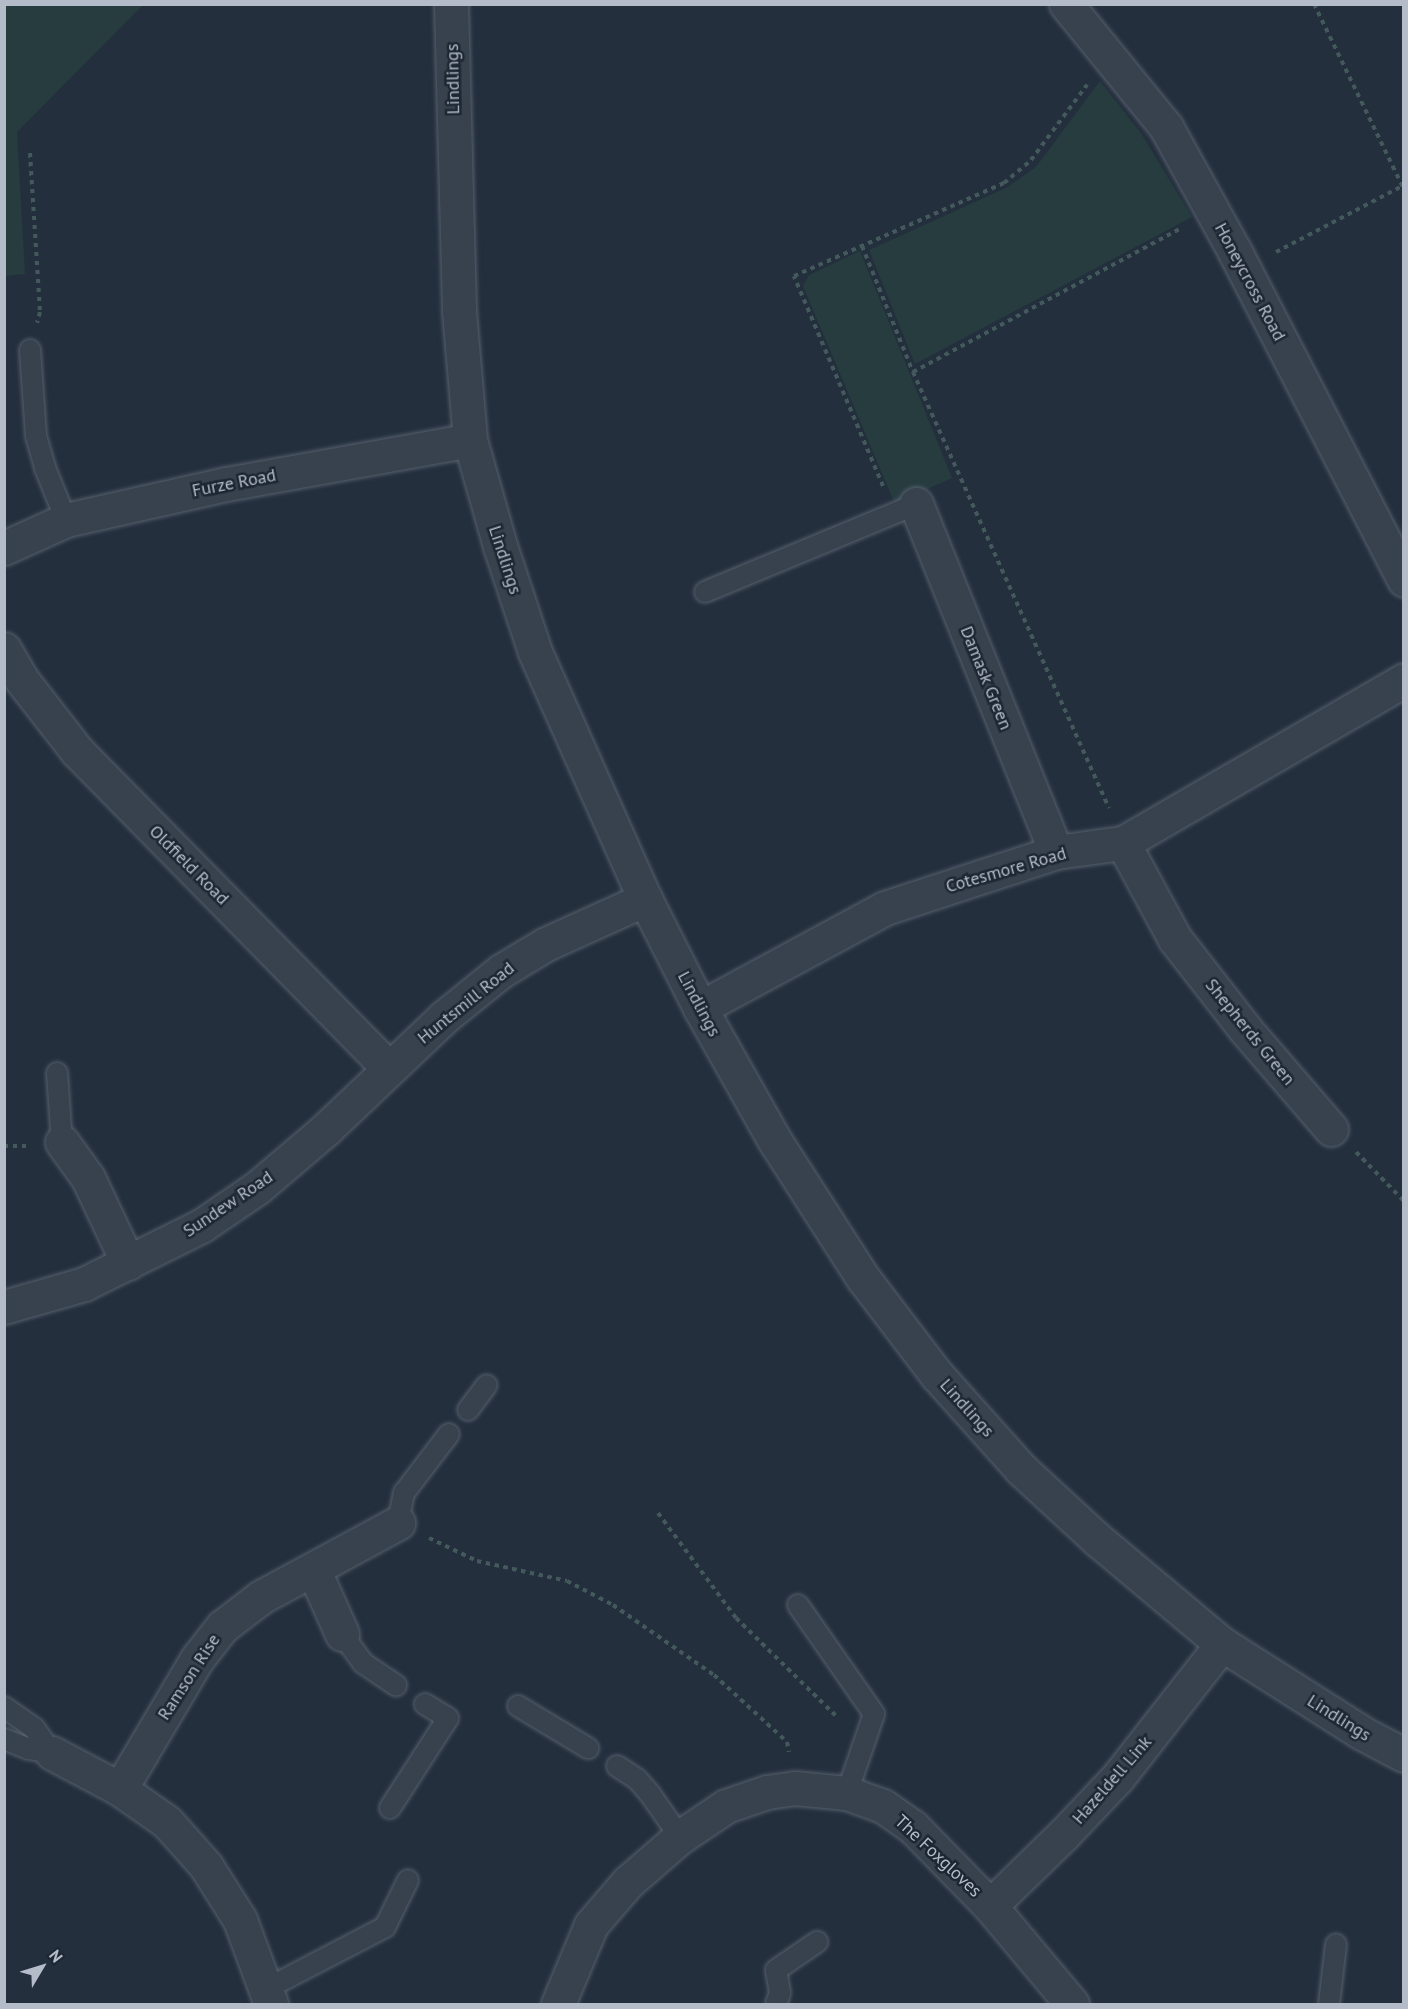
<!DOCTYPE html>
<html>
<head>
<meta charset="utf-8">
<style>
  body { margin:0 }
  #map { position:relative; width:1408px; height:2009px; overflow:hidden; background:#242f3e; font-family:"PT Sans",sans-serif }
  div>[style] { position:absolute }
  .green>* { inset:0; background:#263c3f }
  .path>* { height:4px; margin-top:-2px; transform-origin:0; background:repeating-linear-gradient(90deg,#44595c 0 4.5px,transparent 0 9px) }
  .roads { filter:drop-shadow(0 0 2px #565f6c) drop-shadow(0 0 2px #565f6c) }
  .lane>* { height:20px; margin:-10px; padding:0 10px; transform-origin:10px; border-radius:10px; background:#38414e }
  .street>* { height:33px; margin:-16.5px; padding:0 16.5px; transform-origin:16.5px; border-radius:16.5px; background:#38414e }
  span { translate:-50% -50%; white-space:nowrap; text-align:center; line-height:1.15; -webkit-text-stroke:5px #1d2633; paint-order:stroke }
  .street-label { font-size:18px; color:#b4bcc9 }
  .frame { position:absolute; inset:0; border:6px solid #b4bcc9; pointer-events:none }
  .north { position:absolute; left:12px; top:1937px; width:60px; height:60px; -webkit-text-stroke:4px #1d2633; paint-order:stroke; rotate:52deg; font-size:16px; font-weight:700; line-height:24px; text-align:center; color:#b4bcc9 }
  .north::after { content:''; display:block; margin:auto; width:21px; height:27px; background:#b4bcc9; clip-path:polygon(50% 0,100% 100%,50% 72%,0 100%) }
</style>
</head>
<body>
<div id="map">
  <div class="green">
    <i style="clip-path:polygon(5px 4px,143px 5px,17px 132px,25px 274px,5px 276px)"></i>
    <i style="clip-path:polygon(1100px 81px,1141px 133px,1192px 217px,915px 364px,869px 250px,1006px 188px,1036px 167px)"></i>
    <i style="clip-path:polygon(860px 251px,952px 478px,895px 504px,803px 286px,809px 275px)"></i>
  </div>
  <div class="path">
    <i style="left:1314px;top:4px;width:206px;rotate:64.1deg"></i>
    <i style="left:30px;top:153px;width:159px;rotate:86.4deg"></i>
    <i style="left:40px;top:312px;width:11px;rotate:105deg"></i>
    <i style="left:862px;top:246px;width:136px;rotate:68deg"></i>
    <i style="left:913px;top:372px;width:478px;rotate:65.8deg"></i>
    <i style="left:1276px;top:252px;width:142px;rotate:-27.6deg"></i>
    <i style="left:913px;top:372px;width:304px;rotate:-28.2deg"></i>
    <i style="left:883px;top:486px;width:228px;rotate:-113deg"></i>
    <i style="left:794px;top:276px;width:230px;rotate:-23.9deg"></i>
    <i style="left:1004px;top:183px;width:35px;rotate:-40deg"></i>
    <i style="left:1031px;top:160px;width:94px;rotate:-53.3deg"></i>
    <i style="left:4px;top:1146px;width:24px"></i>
    <i style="left:1356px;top:1152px;width:69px;rotate:45.6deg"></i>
    <i style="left:658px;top:1513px;width:131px;rotate:53.4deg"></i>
    <i style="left:736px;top:1618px;width:139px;rotate:44.4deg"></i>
    <i style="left:429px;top:1538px;width:53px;rotate:25.6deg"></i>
    <i style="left:477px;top:1561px;width:92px;rotate:12.5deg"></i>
    <i style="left:567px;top:1581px;width:52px;rotate:27.6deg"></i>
    <i style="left:613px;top:1605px;width:123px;rotate:34.7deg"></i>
    <i style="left:714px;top:1675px;width:99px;rotate:42.5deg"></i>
    <i style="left:787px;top:1742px;width:10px;rotate:79deg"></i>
  </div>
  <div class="roads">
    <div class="lane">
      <i style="left:30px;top:350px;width:86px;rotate:86deg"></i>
      <i style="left:36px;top:436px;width:33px;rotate:74deg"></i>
      <i style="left:45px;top:468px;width:56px;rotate:68deg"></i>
      <i style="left:705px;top:592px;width:229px;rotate:-22.6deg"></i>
      <i style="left:57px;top:1073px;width:69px;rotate:85.9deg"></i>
      <i style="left:468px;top:1410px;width:31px;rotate:-53deg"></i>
      <i style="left:398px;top:1523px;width:31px;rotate:-79deg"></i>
      <i style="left:404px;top:1493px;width:74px;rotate:-52.7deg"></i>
      <i style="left:798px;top:1605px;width:133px;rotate:55.1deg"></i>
      <i style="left:874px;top:1714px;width:83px;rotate:108.9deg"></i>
      <i style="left:342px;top:1634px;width:36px;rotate:54deg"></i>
      <i style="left:363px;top:1663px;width:40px;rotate:34deg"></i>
      <i style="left:518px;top:1706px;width:82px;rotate:31deg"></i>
      <i style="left:4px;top:1707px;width:37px;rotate:35deg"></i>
      <i style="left:34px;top:1728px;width:31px;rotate:54deg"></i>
      <i style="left:4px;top:1739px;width:27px;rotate:22deg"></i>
      <i style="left:29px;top:1749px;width:23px;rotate:10deg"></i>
      <i style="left:617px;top:1766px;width:24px;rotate:33deg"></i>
      <i style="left:637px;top:1779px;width:20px;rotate:49deg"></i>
      <i style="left:650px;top:1794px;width:52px;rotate:55.1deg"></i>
      <i style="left:390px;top:1808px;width:107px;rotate:-57.2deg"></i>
      <i style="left:448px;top:1718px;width:27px;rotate:-149deg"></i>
      <i style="left:266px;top:1989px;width:134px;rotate:-27.5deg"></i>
      <i style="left:385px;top:1927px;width:52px;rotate:-63.9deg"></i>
      <i style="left:776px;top:2004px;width:12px;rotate:-70deg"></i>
      <i style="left:780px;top:1993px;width:23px;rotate:-100deg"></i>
      <i style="left:776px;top:1970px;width:50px;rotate:-34.3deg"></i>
      <i style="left:1329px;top:2004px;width:60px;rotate:-83.3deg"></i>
    </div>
    <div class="street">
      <i style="left:451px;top:4px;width:307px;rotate:88.5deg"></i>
      <i style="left:459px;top:311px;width:129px;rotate:85.1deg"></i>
      <i style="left:470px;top:440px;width:110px;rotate:74.2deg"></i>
      <i style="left:500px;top:546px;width:112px;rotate:71.7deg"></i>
      <i style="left:535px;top:652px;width:270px;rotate:66deg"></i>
      <i style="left:645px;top:899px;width:122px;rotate:63.2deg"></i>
      <i style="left:700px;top:1008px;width:153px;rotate:60.6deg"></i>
      <i style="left:775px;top:1141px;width:163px;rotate:57.3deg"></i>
      <i style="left:863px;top:1278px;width:122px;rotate:52.7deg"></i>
      <i style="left:937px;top:1375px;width:126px;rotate:48.2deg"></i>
      <i style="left:1021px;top:1469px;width:105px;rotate:42.7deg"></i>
      <i style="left:1098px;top:1540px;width:162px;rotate:40deg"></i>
      <i style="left:1222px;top:1644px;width:166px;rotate:32.4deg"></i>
      <i style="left:1362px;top:1733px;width:47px;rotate:27.6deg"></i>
      <i style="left:1066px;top:4px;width:159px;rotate:50.9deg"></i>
      <i style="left:1166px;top:127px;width:143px;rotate:61.1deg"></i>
      <i style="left:1235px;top:252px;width:369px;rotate:62.7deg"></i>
      <i style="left:916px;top:504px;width:375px;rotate:68.1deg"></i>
      <i style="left:4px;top:548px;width:68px;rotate:-24.3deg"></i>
      <i style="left:66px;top:520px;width:164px;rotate:-12.7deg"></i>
      <i style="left:226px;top:484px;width:248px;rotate:-10.2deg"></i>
      <i style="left:4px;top:649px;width:34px;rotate:60deg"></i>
      <i style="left:21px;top:679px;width:91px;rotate:52.1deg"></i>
      <i style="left:77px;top:751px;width:445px;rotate:45.5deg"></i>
      <i style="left:1123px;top:843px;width:109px;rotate:61.6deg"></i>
      <i style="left:1175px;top:939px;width:114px;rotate:52.1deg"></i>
      <i style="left:1245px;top:1029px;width:132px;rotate:49.3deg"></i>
      <i style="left:700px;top:1008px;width:210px;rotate:-28.4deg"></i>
      <i style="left:885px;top:908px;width:180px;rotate:-18.1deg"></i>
      <i style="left:1056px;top:852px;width:68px;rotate:-7.7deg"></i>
      <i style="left:1123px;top:843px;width:325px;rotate:-30.1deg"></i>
      <i style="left:62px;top:1142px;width:44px;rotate:54.2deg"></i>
      <i style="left:88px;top:1178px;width:94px;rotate:64.8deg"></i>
      <i style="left:4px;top:1307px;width:83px;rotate:-16deg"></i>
      <i style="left:84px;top:1284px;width:131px;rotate:-26.4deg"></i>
      <i style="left:201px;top:1226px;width:69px;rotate:-34.4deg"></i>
      <i style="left:258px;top:1187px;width:88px;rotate:-40.4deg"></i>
      <i style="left:325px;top:1130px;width:164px;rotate:-43.5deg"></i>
      <i style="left:444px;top:1017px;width:73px;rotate:-38.9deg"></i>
      <i style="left:501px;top:971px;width:52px;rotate:-31deg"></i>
      <i style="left:546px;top:944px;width:109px;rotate:-24.4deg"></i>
      <i style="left:314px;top:1571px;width:69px;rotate:66deg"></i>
      <i style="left:52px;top:1753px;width:77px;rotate:27.9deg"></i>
      <i style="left:120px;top:1789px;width:57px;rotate:35.1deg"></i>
      <i style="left:167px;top:1822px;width:59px;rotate:48.4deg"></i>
      <i style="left:206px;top:1866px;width:64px;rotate:57.8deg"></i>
      <i style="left:240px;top:1920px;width:90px;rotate:69.7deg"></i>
      <i style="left:120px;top:1789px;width:151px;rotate:-59.4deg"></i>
      <i style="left:197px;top:1659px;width:41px;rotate:-52deg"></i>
      <i style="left:222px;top:1627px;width:49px;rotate:-37.6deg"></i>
      <i style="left:261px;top:1597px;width:156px;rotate:-28.4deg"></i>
      <i style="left:990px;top:1906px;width:103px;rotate:-44.2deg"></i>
      <i style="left:1064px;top:1834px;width:79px;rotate:-46.5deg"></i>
      <i style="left:1118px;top:1777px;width:169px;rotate:-52deg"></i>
      <i style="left:558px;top:2004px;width:86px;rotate:-67.3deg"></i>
      <i style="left:591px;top:1925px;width:57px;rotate:-49.3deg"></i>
      <i style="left:628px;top:1882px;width:69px;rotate:-40.9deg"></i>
      <i style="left:680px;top:1837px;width:55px;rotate:-34deg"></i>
      <i style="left:726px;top:1806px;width:43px;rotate:-18.9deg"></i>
      <i style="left:767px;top:1792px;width:27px;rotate:-8deg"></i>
      <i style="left:794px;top:1788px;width:53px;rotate:5.4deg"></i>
      <i style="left:847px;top:1793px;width:38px;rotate:20deg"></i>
      <i style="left:883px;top:1806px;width:37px;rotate:35deg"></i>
      <i style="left:913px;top:1827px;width:110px;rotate:45.7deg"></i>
      <i style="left:990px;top:1906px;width:128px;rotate:50.1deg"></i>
    </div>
  </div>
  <div class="street-label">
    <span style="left:453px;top:79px;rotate:-91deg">Lindlings</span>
    <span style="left:1250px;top:282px;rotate:62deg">Honeycross Road</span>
    <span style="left:234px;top:483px;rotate:-11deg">Furze Road</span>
    <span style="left:505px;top:560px;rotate:72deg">Lindlings</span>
    <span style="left:986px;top:678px;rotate:68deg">Damask Green</span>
    <span style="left:189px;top:865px;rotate:45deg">Oldfield Road</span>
    <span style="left:1006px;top:870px;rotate:-16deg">Cotesmore Road</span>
    <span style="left:466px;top:1003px;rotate:-39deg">Huntsmill Road</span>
    <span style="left:699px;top:1004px;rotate:62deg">Lindlings</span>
    <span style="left:1250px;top:1032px;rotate:51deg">Shepherds Green</span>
    <span style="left:228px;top:1204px;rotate:-34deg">Sundew Road</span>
    <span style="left:967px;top:1408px;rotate:48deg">Lindlings</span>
    <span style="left:189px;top:1677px;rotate:-57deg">Ramson Rise</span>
    <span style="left:1339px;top:1718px;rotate:32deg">Lindlings</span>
    <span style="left:1112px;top:1780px;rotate:-49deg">Hazeldell Link</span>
    <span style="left:938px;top:1856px;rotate:43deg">The Foxgloves</span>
  </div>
  <div class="frame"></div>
  <div class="north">N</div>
</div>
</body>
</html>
